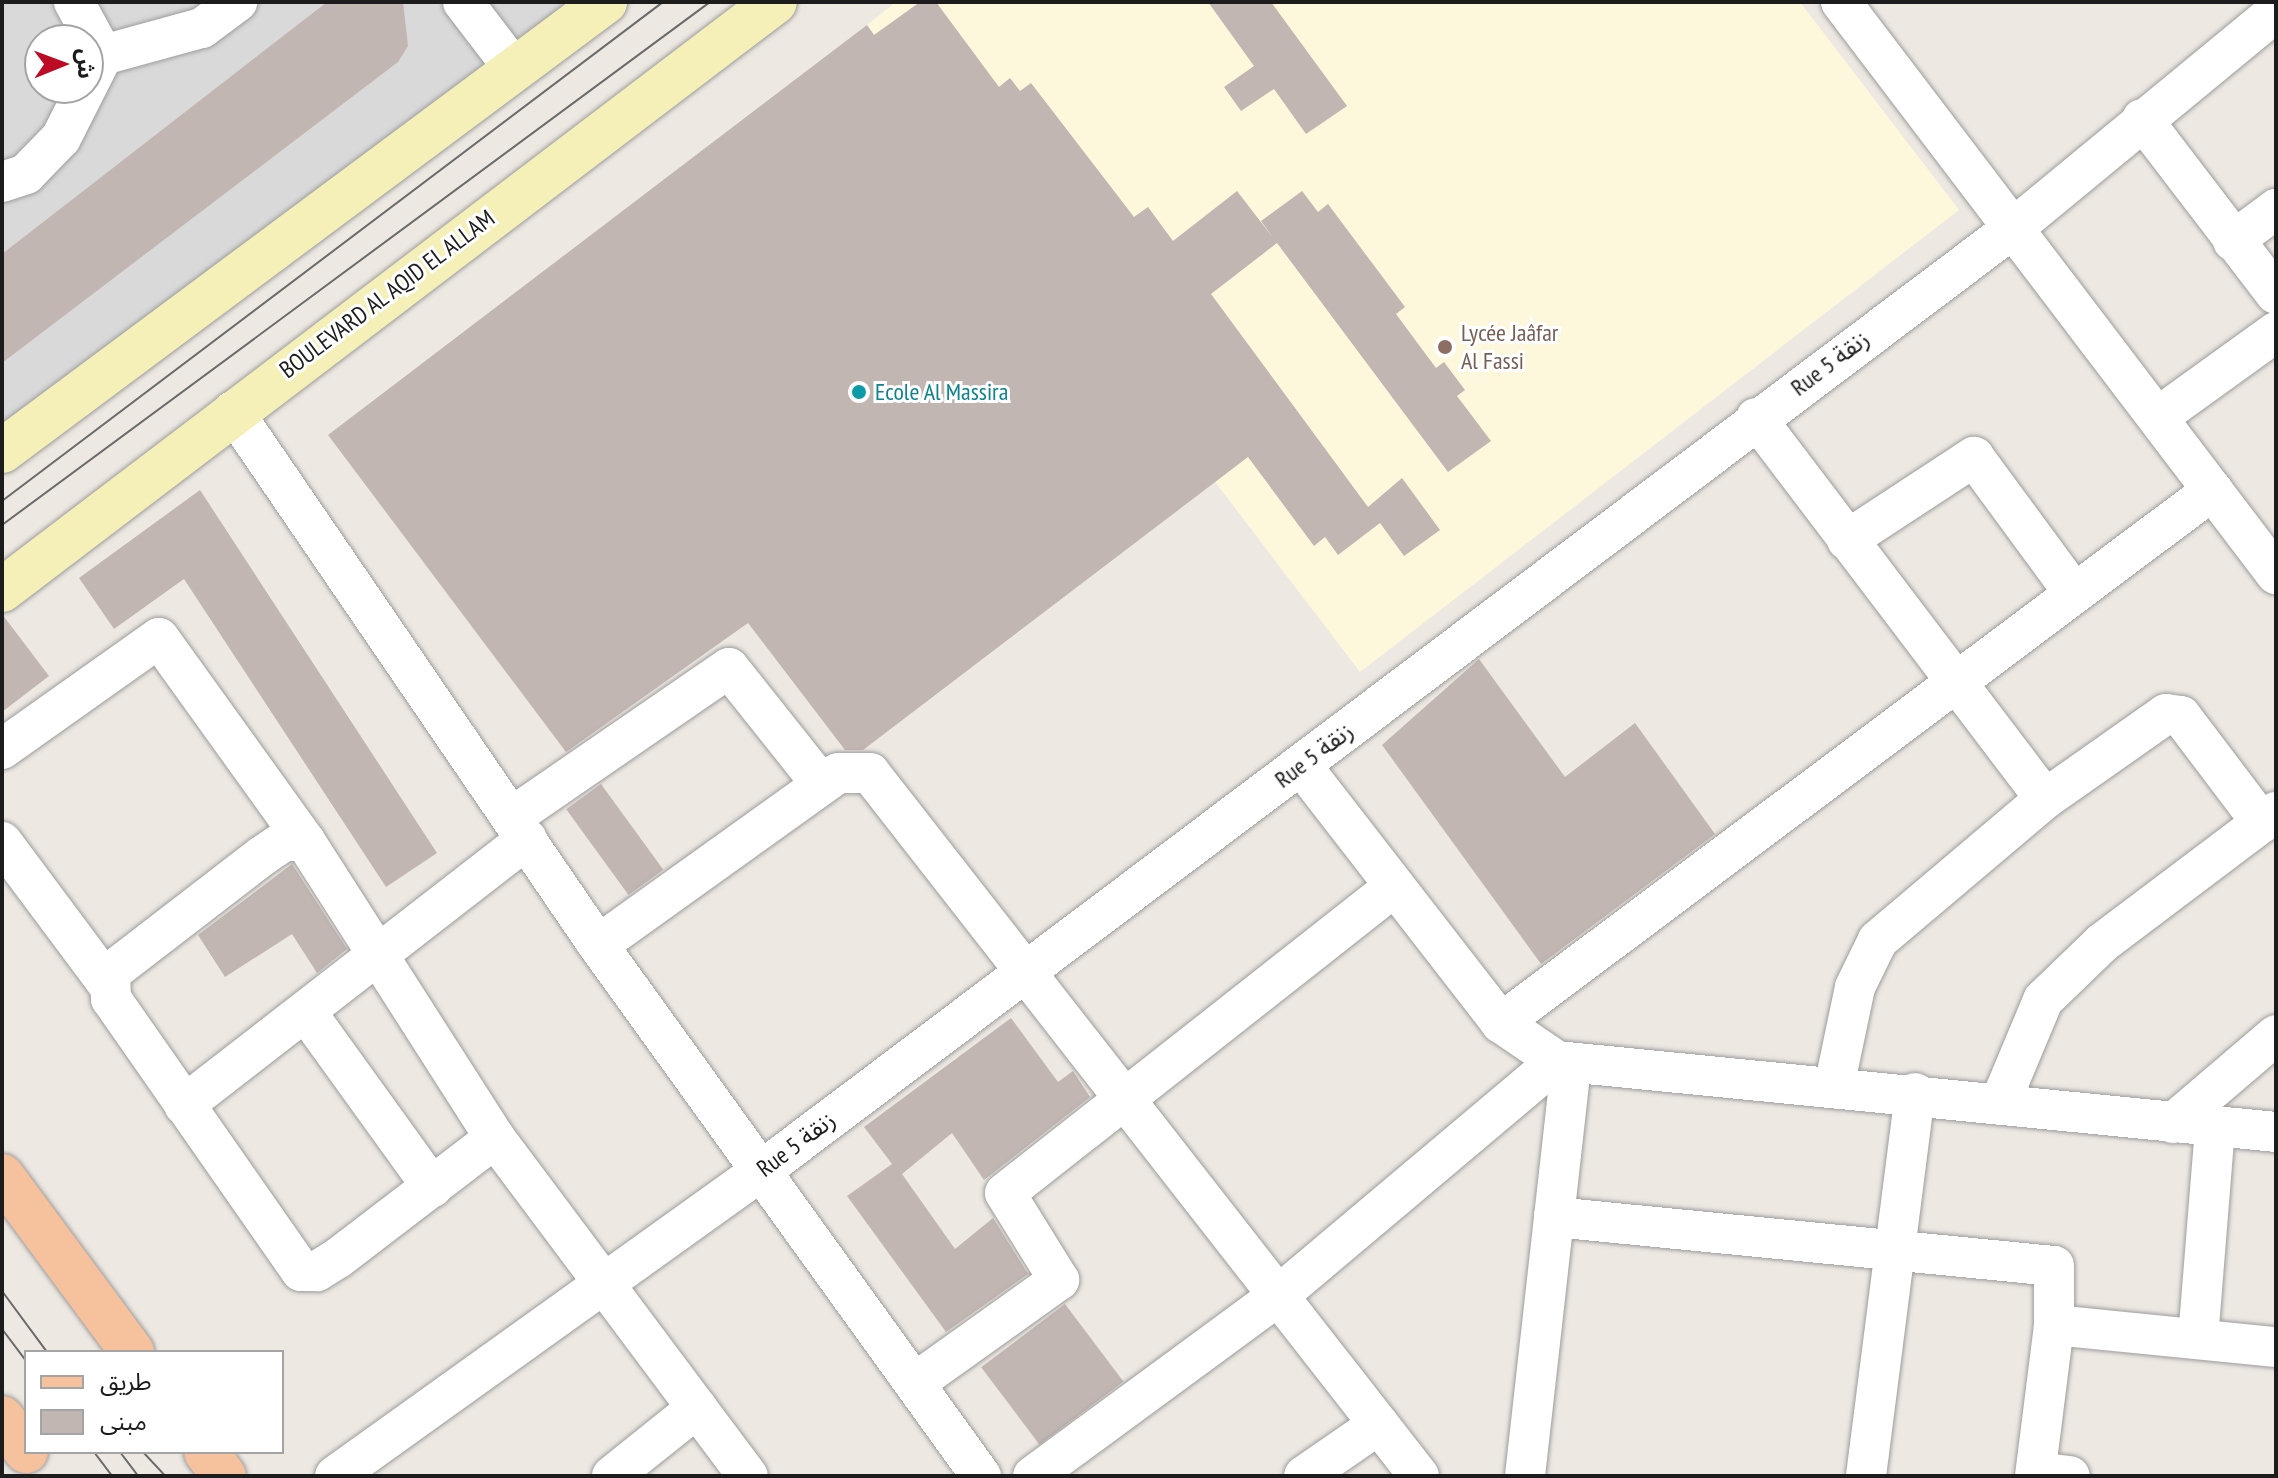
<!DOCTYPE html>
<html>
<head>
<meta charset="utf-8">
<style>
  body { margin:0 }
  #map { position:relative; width:2278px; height:1478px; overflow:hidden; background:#ede8e2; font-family:"PT Sans Narrow","Noto Sans Arabic",sans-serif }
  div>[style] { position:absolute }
  .residential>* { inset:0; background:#dad9d9 }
  .education>* { inset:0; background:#fdf8db }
  .building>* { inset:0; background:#c1b6b2; transform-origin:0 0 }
  .roads { filter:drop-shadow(0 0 2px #9d9d9d) drop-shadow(0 0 2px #9d9d9d) }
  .minor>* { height:40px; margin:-20px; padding:0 20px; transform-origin:20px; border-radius:20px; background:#fff }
  .secondary>* { height:44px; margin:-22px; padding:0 22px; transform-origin:22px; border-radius:22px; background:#f5efb8 }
  .primary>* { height:44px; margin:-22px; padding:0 22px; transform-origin:22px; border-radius:22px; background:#f6c29e }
  .tram>* { height:2px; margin:-1px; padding:0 1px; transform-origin:1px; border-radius:1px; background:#6a6a6a }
  .dots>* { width:22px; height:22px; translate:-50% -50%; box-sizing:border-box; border:4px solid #fff; border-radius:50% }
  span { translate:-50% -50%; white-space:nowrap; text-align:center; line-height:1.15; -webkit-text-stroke:6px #fff; paint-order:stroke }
  .street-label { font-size:24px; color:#1c1c1c }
  .education-label { font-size:24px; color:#785e54 }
  .left { translate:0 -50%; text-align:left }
  .culture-label { font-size:24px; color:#0d838f }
  .frame { position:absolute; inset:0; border:4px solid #1c1c1c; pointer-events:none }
  .legend { position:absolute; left:24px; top:1350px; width:260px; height:104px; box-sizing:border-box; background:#fff; border:2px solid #a4a4a4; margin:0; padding:10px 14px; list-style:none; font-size:24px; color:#1c1c1c }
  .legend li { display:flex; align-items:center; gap:16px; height:40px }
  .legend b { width:40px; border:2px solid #a4a4a4 }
  .north { position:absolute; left:24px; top:24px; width:80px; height:80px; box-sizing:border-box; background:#fff; border:2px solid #a4a4a4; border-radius:50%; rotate:89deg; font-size:22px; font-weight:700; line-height:32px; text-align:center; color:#1c1c1c }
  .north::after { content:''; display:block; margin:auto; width:28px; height:36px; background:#bd0b26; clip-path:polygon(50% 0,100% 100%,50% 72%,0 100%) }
</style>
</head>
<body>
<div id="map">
  <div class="residential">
    <i style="clip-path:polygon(evenodd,2px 2px,593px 2px,2px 459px,2px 2px,40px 40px,88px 40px,88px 88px,40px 88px,40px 40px)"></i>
  </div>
  <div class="education">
    <i style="clip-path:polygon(896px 2px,1800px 2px,1959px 210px,1360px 672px,867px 25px)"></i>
  </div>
  <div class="building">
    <i style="clip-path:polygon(327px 2px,403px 2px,408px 46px,398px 62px,2px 363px,2px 254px)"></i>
    <i style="clip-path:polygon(920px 2px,936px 2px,999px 87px,1010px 78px,1020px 91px,1031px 83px,1134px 217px,1148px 207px,1173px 241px,1237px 191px,1274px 239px,1261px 221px,1302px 191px,1318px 212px,1328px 204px,1405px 307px,1396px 314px,1436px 368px,1444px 362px,1465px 390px,1457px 396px,1491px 441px,1448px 472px,1277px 243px,1211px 294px,1368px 507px,1402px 478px,1440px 530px,1404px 556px,1380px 523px,1338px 555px,1325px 537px,1314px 546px,1248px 457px,863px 750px,845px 750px,748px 623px,566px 752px,328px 435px,867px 25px,874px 35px)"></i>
    <i style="clip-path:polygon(1208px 2px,1271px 2px,1347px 106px,1306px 134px,1274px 89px,1241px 111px,1224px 87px,1254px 66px)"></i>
    <i style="clip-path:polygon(200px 490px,437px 853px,386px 887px,184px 579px,114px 629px,79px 578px)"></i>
    <i style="clip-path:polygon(2px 614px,49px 676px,2px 712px)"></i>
    <i style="clip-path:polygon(1479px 659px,1565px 777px,1635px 723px,1715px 834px,1541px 964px,1382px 745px)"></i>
    <i style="left:601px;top:784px;width:106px;height:43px;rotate:54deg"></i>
    <i style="clip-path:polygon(292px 864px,347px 949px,317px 973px,292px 934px,225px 977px,198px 935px)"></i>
    <i style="clip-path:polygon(1011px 1018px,1058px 1082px,1073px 1071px,1090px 1097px,984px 1180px,952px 1133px,902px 1174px,955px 1249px,993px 1218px,1028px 1274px,946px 1332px,847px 1196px,892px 1164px,864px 1127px)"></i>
    <i style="left:1065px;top:1304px;width:97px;height:105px;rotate:53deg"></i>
  </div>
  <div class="roads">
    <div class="minor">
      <i style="left:74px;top:2px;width:60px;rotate:61.3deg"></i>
      <i style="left:463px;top:2px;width:86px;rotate:52.6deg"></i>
      <i style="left:1841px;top:2px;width:719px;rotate:52.75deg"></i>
      <i style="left:2142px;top:119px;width:220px;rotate:52.6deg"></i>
      <i style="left:2px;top:182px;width:25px;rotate:-18deg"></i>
      <i style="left:26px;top:174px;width:50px;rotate:-45.8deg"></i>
      <i style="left:61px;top:138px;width:93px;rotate:-63.2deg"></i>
      <i style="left:103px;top:55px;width:103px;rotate:-15.3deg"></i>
      <i style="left:202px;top:28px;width:44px;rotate:-36.6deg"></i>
      <i style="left:2233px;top:241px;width:54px;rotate:-36.7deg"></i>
      <i style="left:233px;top:411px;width:647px;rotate:55.65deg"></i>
      <i style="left:598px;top:945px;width:655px;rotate:54.2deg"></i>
      <i style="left:2158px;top:417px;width:145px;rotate:-35.8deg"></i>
      <i style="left:1756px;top:418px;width:478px;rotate:52.8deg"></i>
      <i style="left:1847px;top:540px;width:152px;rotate:-33.2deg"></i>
      <i style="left:1974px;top:457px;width:169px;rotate:53.7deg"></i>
      <i style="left:2px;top:749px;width:192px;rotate:-35.3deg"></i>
      <i style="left:159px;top:638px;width:250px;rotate:54.3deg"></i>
      <i style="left:1301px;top:765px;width:326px;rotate:52.2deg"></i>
      <i style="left:1501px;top:1023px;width:68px;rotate:34.2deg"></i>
      <i style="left:1557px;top:1061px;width:722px;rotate:5.64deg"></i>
      <i style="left:512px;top:817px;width:263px;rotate:-34.5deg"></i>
      <i style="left:729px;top:668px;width:149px;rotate:51.5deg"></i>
      <i style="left:2px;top:842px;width:177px;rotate:53.3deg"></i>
      <i style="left:598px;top:945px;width:295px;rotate:-35.6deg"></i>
      <i style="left:838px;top:773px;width:32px"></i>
      <i style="left:870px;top:773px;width:892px;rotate:52.01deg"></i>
      <i style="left:306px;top:1012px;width:216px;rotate:54.2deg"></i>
      <i style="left:1501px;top:1023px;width:889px;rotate:-36.82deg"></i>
      <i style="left:1834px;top:1087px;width:102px;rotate:-78.1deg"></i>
      <i style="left:1855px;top:987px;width:52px;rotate:-63.9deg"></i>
      <i style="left:1878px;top:940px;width:219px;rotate:-40.2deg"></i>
      <i style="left:2045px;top:799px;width:148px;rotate:-35.1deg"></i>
      <i style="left:2166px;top:714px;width:15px;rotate:8deg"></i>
      <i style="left:2181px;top:716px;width:134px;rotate:52.9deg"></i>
      <i style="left:2000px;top:1103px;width:112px;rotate:-67.3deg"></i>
      <i style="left:2043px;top:1000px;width:82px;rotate:-44deg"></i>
      <i style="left:2102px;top:943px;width:218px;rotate:-37deg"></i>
      <i style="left:184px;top:1105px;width:434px;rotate:-37.8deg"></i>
      <i style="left:2173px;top:1123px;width:135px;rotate:-40.5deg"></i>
      <i style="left:495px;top:1138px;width:198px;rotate:142.6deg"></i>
      <i style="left:338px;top:1258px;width:25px;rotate:148deg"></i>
      <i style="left:317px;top:1271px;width:16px;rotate:180deg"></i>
      <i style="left:301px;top:1271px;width:332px;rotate:-124.9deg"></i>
      <i style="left:111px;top:999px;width:26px;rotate:-92deg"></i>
      <i style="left:110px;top:973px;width:192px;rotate:-37.6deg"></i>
      <i style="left:262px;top:856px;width:27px;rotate:-34deg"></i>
      <i style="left:284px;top:841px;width:21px"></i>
      <i style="left:305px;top:841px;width:353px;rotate:57.4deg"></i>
      <i style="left:495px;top:1138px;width:422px;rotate:53.2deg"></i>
      <i style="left:1554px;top:1217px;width:502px;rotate:5.6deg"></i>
      <i style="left:2054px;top:1266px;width:59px;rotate:90deg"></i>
      <i style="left:2198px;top:1339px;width:214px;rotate:-85.4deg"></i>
      <i style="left:916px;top:1382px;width:176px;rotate:-35.5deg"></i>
      <i style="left:1059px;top:1280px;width:102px;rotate:-121.8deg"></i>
      <i style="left:1005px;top:1193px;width:495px;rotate:-38.2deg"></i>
      <i style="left:2036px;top:1472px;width:34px;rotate:7deg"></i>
      <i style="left:335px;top:1476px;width:529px;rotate:-35.61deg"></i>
      <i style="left:765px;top:1168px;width:1566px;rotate:-36.98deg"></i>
      <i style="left:2016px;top:226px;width:337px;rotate:-39.5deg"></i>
      <i style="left:612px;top:1476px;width:109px;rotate:-38.7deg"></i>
      <i style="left:1033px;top:1476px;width:305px;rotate:-36.3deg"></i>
      <i style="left:1279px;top:1295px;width:363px;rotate:-40.1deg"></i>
      <i style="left:1304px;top:1476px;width:91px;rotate:-34.7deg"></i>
      <i style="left:1525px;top:1476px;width:415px;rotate:-83.6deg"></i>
      <i style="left:1866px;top:1476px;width:386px;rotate:-82.7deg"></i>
      <i style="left:2035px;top:1476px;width:152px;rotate:-82.8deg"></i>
      <i style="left:2054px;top:1325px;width:223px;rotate:5.7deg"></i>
    </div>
    <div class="secondary">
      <i style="left:2px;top:451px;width:752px;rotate:-36.67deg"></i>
      <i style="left:2px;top:590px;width:971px;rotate:-37.26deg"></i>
    </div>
    <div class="primary">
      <i style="left:2px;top:1176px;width:219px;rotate:53.5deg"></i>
      <i style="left:2px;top:1418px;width:41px;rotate:54deg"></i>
      <i style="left:206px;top:1452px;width:30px;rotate:53deg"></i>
    </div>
  </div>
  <div class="tram">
    <i style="left:2px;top:501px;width:828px;rotate:-37.05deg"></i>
    <i style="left:2px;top:525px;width:880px;rotate:-36.45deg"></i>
    <i style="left:2px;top:1291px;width:76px;rotate:53.6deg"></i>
    <i style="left:2px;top:1329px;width:40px;rotate:53deg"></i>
    <i style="left:94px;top:1452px;width:30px;rotate:53deg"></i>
    <i style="left:120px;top:1452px;width:30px;rotate:53deg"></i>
    <i style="left:143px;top:1452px;width:33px;rotate:47deg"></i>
  </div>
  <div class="dots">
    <i style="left:1445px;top:347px;background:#8d6e63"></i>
    <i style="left:859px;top:392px;background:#0f9aa8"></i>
  </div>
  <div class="street-label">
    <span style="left:387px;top:294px;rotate:-37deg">BOULEVARD AL AQID EL ALLAM</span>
    <span style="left:1830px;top:363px;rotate:-37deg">Rue 5 زنقة</span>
    <span style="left:1314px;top:755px;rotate:-37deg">Rue 5 زنقة</span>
    <span style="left:796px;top:1144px;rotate:-37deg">Rue 5 زنقة</span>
  </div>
  <div class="education-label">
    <span class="left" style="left:1461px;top:347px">Lycée Jaâfar<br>Al Fassi</span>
  </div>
  <div class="culture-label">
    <span class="left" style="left:875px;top:392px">Ecole Al Massira</span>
  </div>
  <div class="frame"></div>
  <ul class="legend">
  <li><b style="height:10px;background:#f6c29e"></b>طريق</li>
  <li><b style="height:22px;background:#c1b6b2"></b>مبنى</li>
  </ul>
  <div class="north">ش</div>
</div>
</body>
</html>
